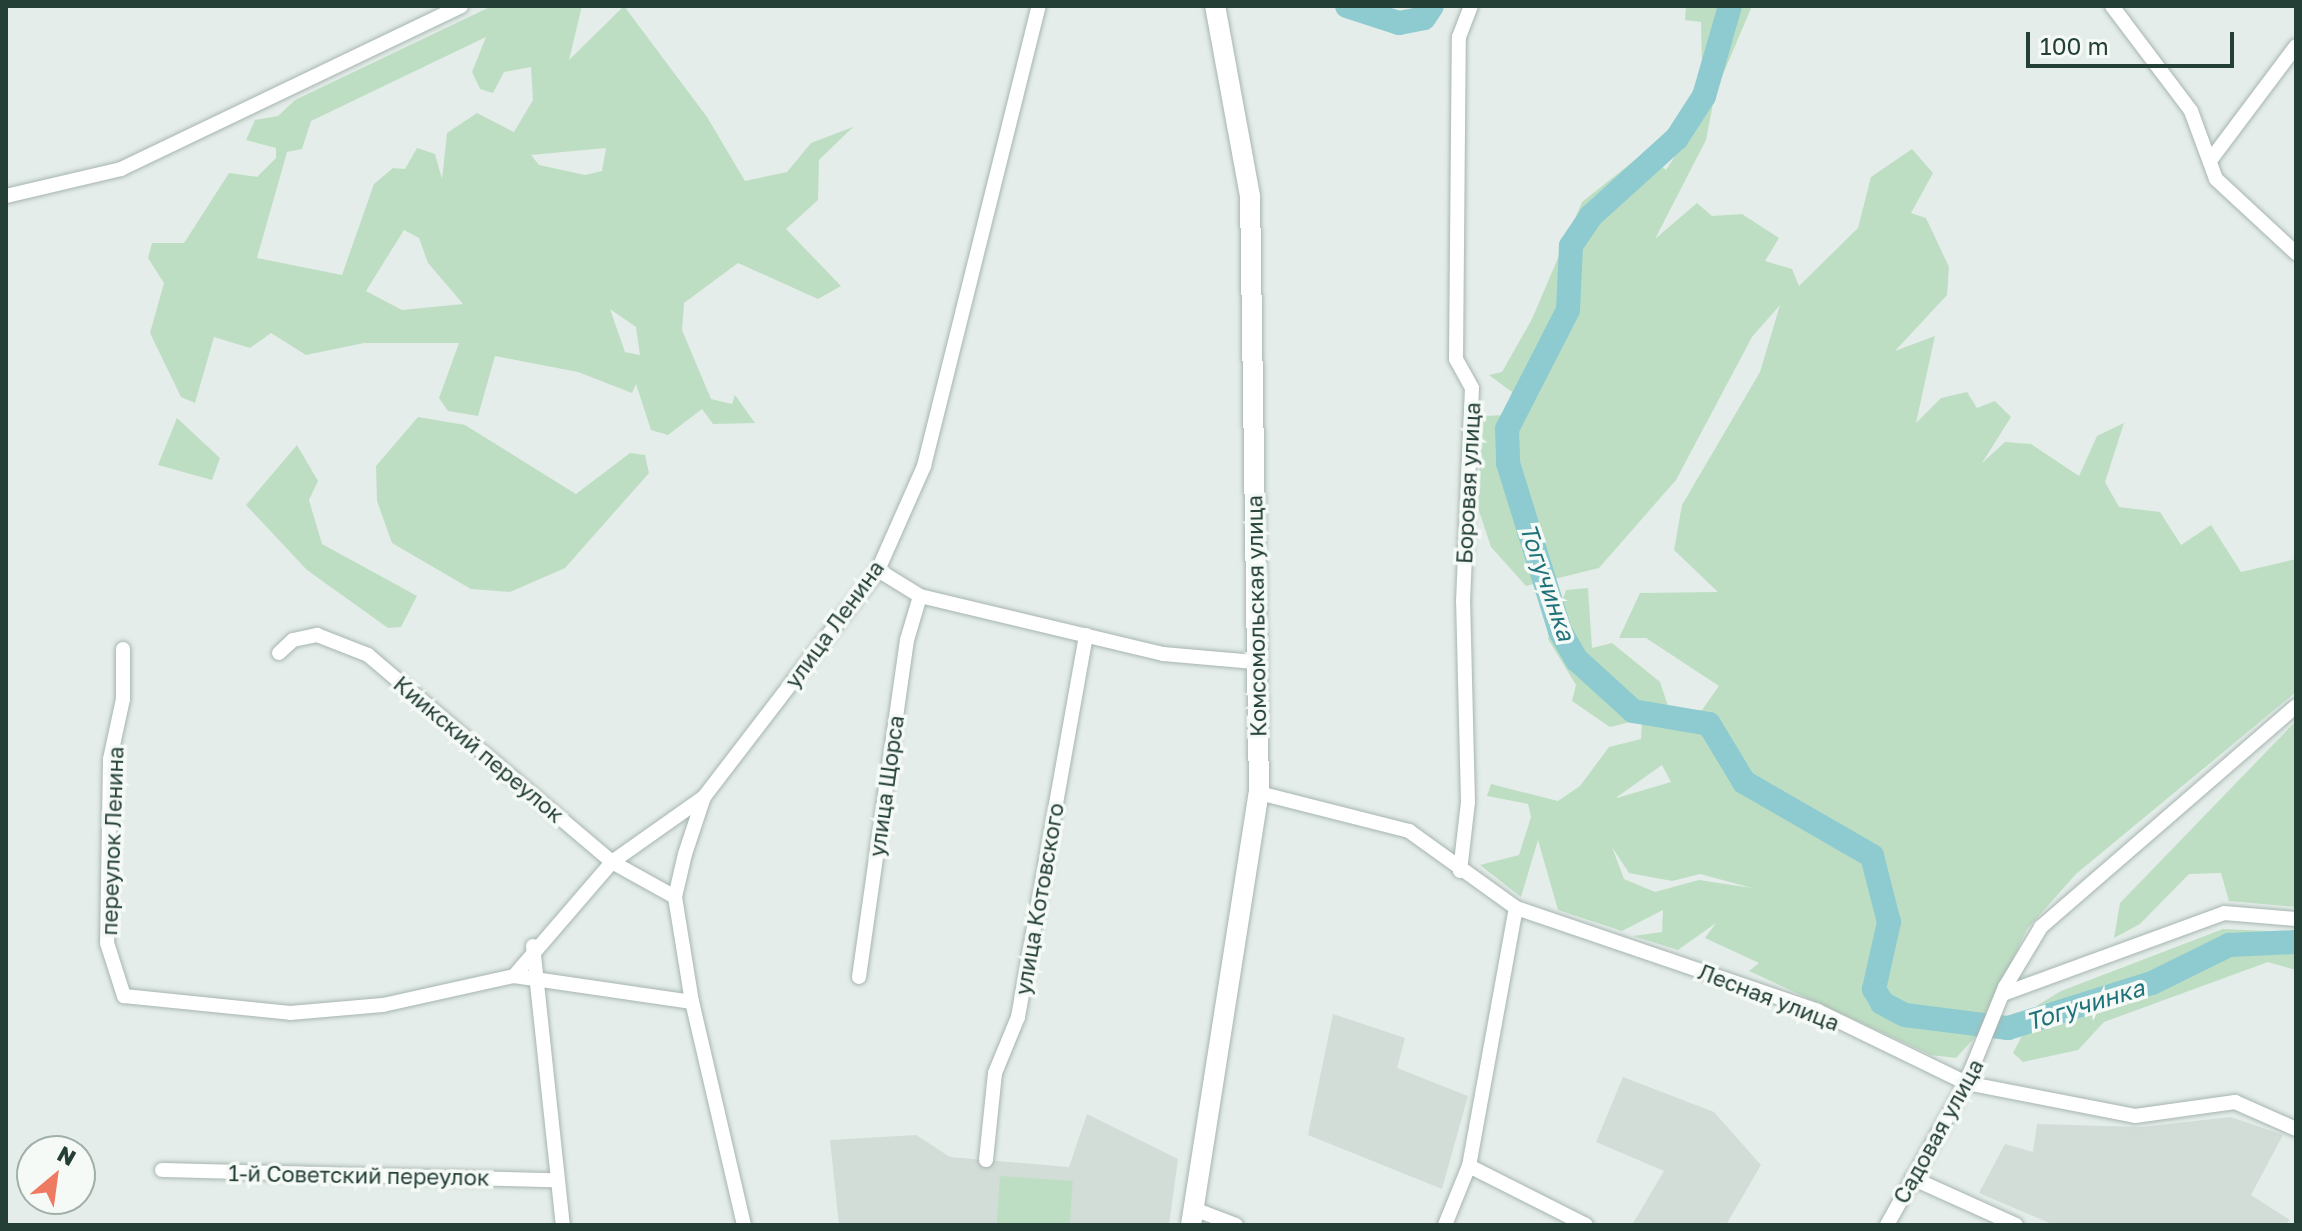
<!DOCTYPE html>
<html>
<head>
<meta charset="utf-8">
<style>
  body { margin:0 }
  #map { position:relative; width:2302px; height:1231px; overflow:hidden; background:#e4ede9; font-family:"Golos Text",sans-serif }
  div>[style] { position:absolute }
  .built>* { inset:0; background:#d3ddd8 }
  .green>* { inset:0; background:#bedec4; transform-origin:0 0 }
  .river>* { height:24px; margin:-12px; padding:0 12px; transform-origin:12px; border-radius:12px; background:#8ecbd0 }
  .roads { filter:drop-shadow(0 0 2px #a7b5b0) drop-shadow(0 0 2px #a7b5b0) }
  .minor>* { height:14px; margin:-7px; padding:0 7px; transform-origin:7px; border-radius:7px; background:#fff }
  .secondary>* { height:20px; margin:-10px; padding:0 10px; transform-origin:10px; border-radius:10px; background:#fff }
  span { translate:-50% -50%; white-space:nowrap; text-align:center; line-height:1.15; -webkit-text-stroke:7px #f5faf7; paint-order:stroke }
  .street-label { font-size:22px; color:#243f36 }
  .water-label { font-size:24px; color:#1f717a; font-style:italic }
  .frame { position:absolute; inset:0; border:8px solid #243f36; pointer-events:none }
  .north { position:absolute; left:16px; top:1135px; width:80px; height:80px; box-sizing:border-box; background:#f5faf7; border:2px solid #a1afaa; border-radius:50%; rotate:29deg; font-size:22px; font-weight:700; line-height:32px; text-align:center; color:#243f36 }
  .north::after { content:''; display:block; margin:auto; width:28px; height:36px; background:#ee7a62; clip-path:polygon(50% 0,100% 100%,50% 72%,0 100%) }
  .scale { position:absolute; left:2026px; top:32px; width:208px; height:36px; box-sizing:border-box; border:4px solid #243f36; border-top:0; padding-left:10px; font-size:24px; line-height:28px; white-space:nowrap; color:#243f36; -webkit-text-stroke:6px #f5faf7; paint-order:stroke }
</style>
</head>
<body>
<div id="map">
  <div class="built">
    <i style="clip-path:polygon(1333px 1014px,1405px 1038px,1397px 1068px,1468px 1096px,1442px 1189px,1308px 1135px)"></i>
    <i style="clip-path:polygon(1623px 1077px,1714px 1112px,1761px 1165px,1726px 1225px,1632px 1225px,1664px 1171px,1596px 1142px)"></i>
    <i style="clip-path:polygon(1087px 1114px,1178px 1159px,1169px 1225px,839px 1225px,830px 1140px,916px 1135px,950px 1157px,1069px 1167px)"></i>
    <i style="clip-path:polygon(2231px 1117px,2283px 1135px,2251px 1195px,2290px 1220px,2285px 1225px,2054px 1225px,1979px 1193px,2005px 1144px,2033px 1152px,2037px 1124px,2141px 1127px)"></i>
  </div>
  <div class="green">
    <i style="clip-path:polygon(evenodd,492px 6px,582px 6px,569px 60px,624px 6px,707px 117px,745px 181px,787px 172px,811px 143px,853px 127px,819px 160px,818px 200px,786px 229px,841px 286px,818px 299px,738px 263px,684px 303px,682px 330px,711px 399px,732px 404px,735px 395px,755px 423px,713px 424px,702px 409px,668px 435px,651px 430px,636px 384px,632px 393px,578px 372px,495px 356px,478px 416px,448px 411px,439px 398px,459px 343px,364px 343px,306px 355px,271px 333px,250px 348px,214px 337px,195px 403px,181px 397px,150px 333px,164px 283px,148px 258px,152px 243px,184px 243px,229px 173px,257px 177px,276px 158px,276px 148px,246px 140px,255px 120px,278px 116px,295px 100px,492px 6px,486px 37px,472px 72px,480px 89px,493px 93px,504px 72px,531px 67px,533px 100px,514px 132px,477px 113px,447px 133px,442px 179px,435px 154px,417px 148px,405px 169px,393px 168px,374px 184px,342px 275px,257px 258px,287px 152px,302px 149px,311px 121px,486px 37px,492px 6px,606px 148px,602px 171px,585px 175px,539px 165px,531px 155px,606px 148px,492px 6px,404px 230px,419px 238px,428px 263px,463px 304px,402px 310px,366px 291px,404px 230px,492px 6px,610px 309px,636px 327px,640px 355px,625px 352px,610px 309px)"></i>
    <i style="clip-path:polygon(evenodd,1686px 6px,1752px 6px,1715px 93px,1706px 140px,1655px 239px,1697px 203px,1712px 216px,1742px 214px,1779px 238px,1765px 261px,1792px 269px,1799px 286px,1858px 228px,1871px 177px,1912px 149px,1933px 173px,1911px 213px,1926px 218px,1949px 267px,1947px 295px,1895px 351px,1935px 336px,1916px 423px,1941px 398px,1967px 392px,1977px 408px,1995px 401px,2011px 417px,1982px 463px,2005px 442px,2031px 444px,2079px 476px,2097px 436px,2124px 423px,2105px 482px,2119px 507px,2160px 512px,2181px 545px,2211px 525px,2241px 572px,2296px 559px,2296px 692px,2076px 874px,2027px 929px,1977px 1035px,1956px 1058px,1931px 1055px,1749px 971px,1759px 963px,1705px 938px,1716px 923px,1678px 950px,1633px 936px,1662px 932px,1663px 910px,1622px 931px,1558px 910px,1538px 840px,1521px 897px,1480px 865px,1519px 855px,1531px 817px,1528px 804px,1487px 796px,1491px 784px,1558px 801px,1580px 786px,1609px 747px,1641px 739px,1642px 719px,1610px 727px,1572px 701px,1576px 685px,1548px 639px,1566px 590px,1588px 588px,1592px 648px,1612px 643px,1660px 682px,1669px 709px,1702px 710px,1719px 686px,1646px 638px,1619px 638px,1640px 593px,1718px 592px,1674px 550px,1682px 505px,1760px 372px,1780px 305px,1752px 337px,1676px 480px,1599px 568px,1526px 586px,1491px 547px,1478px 508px,1482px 416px,1506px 415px,1512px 392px,1489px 375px,1502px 372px,1532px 319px,1582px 202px,1645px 152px,1666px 170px,1703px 113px,1701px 22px,1685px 20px,1686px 6px,1662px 765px,1671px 782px,1617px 798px,1617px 797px,1662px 765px,1686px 6px,1612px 847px,1629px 873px,1672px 881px,1700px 874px,1752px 888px,1699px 880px,1655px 892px,1624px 879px,1612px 847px)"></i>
    <i style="clip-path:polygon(418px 417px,465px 425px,576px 494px,630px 453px,645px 455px,649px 473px,565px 568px,510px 592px,471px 589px,392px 543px,377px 501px,376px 466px)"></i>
    <i style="clip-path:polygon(177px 418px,220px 458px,212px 480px,158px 465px)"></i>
    <i style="clip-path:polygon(297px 445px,318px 481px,309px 500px,322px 544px,417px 596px,401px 627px,388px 628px,307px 570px,246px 505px)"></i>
    <i style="clip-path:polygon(2296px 721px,2296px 907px,2229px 901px,2221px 873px,2189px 874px,2140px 924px,2114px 938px,2120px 903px)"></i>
    <i style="clip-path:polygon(2223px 929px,2296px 932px,2296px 970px,2268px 962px,2104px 1022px,2078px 1050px,2023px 1062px,2013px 1053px,2038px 1005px,2061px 991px)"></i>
    <i style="left:1000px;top:1176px;width:73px;height:49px;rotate:4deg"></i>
  </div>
  <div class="river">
    <i style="left:1347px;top:6px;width:55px;rotate:18.1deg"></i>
    <i style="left:1399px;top:23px;width:25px;rotate:-11deg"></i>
    <i style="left:1424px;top:18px;width:14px;rotate:-56deg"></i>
    <i style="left:1730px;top:6px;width:94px;rotate:106.1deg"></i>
    <i style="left:1704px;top:96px;width:50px;rotate:122.7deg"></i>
    <i style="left:1677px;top:138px;width:116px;rotate:137.8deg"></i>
    <i style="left:1591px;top:216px;width:36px;rotate:124deg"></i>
    <i style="left:1571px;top:246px;width:64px;rotate:92.7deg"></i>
    <i style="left:1568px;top:310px;width:134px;rotate:117.1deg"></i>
    <i style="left:1507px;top:429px;width:34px;rotate:88deg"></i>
    <i style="left:1508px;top:463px;width:176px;rotate:72.8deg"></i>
    <i style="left:1560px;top:631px;width:34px;rotate:60deg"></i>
    <i style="left:1577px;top:660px;width:76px;rotate:42.3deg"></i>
    <i style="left:1633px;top:711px;width:77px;rotate:9.7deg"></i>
    <i style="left:1709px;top:724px;width:68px;rotate:58.9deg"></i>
    <i style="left:1744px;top:782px;width:148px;rotate:30deg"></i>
    <i style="left:1872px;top:856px;width:68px;rotate:75.6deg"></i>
    <i style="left:1889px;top:922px;width:69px;rotate:102.6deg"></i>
    <i style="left:1874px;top:989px;width:16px;rotate:60deg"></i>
    <i style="left:1882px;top:1003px;width:26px;rotate:28deg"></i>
    <i style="left:1905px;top:1015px;width:104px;rotate:7.2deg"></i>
    <i style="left:2008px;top:1028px;width:151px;rotate:-17.4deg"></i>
    <i style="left:2152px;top:983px;width:86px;rotate:-26.3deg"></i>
    <i style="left:2229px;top:945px;width:67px;rotate:-2.6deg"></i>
  </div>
  <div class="roads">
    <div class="minor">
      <i style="left:2112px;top:6px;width:131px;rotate:53deg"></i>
      <i style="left:2191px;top:111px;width:72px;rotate:69.8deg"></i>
      <i style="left:2216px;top:179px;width:109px;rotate:42.8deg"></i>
      <i style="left:2212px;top:158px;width:140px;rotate:-53.1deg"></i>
      <i style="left:6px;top:196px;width:118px;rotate:-13.2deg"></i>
      <i style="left:121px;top:169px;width:377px;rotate:-25.6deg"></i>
      <i style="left:878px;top:570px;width:49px;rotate:31.8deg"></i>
      <i style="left:920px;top:596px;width:250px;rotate:13.4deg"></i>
      <i style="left:1163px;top:654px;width:92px;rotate:5deg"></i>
      <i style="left:123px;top:649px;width:50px;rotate:90deg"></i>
      <i style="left:123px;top:699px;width:61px;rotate:102.2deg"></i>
      <i style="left:110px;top:759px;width:184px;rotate:90.9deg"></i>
      <i style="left:107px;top:943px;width:56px;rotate:72.2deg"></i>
      <i style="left:124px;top:996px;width:167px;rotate:5.8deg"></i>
      <i style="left:290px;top:1013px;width:93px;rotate:-4.9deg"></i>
      <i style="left:383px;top:1005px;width:134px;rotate:-12.5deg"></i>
      <i style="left:514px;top:976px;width:180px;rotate:8.3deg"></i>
      <i style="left:279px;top:653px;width:19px;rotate:-43deg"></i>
      <i style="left:293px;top:640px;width:25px;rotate:-12deg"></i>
      <i style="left:317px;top:635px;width:55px;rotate:21.4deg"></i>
      <i style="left:368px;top:655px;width:320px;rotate:40.3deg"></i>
      <i style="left:612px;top:862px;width:72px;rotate:29.1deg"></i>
      <i style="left:1259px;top:793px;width:155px;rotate:14.2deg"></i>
      <i style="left:1409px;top:831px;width:132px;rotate:35.7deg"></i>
      <i style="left:1516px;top:908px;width:319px;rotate:18.8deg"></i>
      <i style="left:1818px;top:1011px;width:165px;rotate:25.9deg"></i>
      <i style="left:1966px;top:1083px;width:172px;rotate:11deg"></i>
      <i style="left:2135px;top:1116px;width:101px;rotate:-8deg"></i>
      <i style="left:2235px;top:1102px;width:67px;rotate:23.9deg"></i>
      <i style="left:1460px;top:871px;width:69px;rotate:-83.4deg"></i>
      <i style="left:1468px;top:802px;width:200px;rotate:-91.4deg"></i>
      <i style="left:1463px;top:602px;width:214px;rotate:-87.6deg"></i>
      <i style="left:1472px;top:388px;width:33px;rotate:-119deg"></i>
      <i style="left:1456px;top:359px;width:322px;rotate:-89.5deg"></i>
      <i style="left:1459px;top:37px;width:33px;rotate:-69deg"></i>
      <i style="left:533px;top:946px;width:281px;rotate:83.9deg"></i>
      <i style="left:514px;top:976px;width:150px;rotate:-49.3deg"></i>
      <i style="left:612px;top:862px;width:113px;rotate:-35.2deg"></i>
      <i style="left:859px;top:977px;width:340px;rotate:-81.9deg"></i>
      <i style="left:907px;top:640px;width:46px;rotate:-73.5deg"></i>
      <i style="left:2003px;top:994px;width:235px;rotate:-20.1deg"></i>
      <i style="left:2224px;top:913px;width:72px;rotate:4.8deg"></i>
      <i style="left:986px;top:1160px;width:87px;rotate:-84.1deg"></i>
      <i style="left:995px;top:1073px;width:61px;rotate:-67.7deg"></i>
      <i style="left:1018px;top:1017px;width:388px;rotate:-79.9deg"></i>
      <i style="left:1469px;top:1166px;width:131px;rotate:26.8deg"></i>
      <i style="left:162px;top:1170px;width:394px;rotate:1.5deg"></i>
      <i style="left:1912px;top:1178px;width:114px;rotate:24.3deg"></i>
      <i style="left:1194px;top:1209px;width:45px;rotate:20.9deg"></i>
      <i style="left:744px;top:1225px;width:229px;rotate:-103.1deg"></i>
      <i style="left:692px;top:1002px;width:106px;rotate:-99.2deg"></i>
      <i style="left:675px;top:897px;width:44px;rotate:-76.9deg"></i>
      <i style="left:685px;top:854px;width:60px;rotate:-71.6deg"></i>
      <i style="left:704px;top:797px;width:286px;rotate:-52.5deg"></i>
      <i style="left:878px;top:570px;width:114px;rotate:-66.1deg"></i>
      <i style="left:924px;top:466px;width:474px;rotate:-76deg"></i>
      <i style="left:1445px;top:1225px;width:64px;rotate:-67.9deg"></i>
      <i style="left:1469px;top:1166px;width:262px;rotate:-79.7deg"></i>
      <i style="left:1887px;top:1225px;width:162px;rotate:-60.9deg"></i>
      <i style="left:1966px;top:1083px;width:104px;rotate:-67.9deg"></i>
      <i style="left:2005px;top:987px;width:70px;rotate:-59deg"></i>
      <i style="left:2041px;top:927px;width:337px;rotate:-40.9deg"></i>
    </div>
    <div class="secondary">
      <i style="left:1191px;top:1225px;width:437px;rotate:-81.1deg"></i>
      <i style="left:1259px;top:793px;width:597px;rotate:-90.86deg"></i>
      <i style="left:1250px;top:196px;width:193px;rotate:-100.4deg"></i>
    </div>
  </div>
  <div class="street-label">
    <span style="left:1468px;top:483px;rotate:-87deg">Боровая улица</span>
    <span style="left:1256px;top:616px;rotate:-91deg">Комсомольская улица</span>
    <span style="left:834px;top:624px;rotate:-54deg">улица Ленина</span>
    <span style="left:479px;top:749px;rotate:40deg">Киикский переулок</span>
    <span style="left:886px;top:786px;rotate:-82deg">улица Щорса</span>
    <span style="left:112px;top:841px;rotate:-88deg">переулок Ленина</span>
    <span style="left:1039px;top:899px;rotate:-80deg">улица Котовского</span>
    <span style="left:1769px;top:997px;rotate:21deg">Лесная улица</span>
    <span style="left:1938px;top:1131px;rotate:-61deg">Садовая улица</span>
    <span style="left:359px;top:1175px;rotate:1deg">1-й Советский переулок</span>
  </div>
  <div class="water-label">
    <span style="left:1548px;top:582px;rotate:71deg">Тогучинка</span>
    <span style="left:2085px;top:1004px;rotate:-17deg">Тогучинка</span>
  </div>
  <div class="frame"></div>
  <div class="north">N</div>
  <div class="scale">100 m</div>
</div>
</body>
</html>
